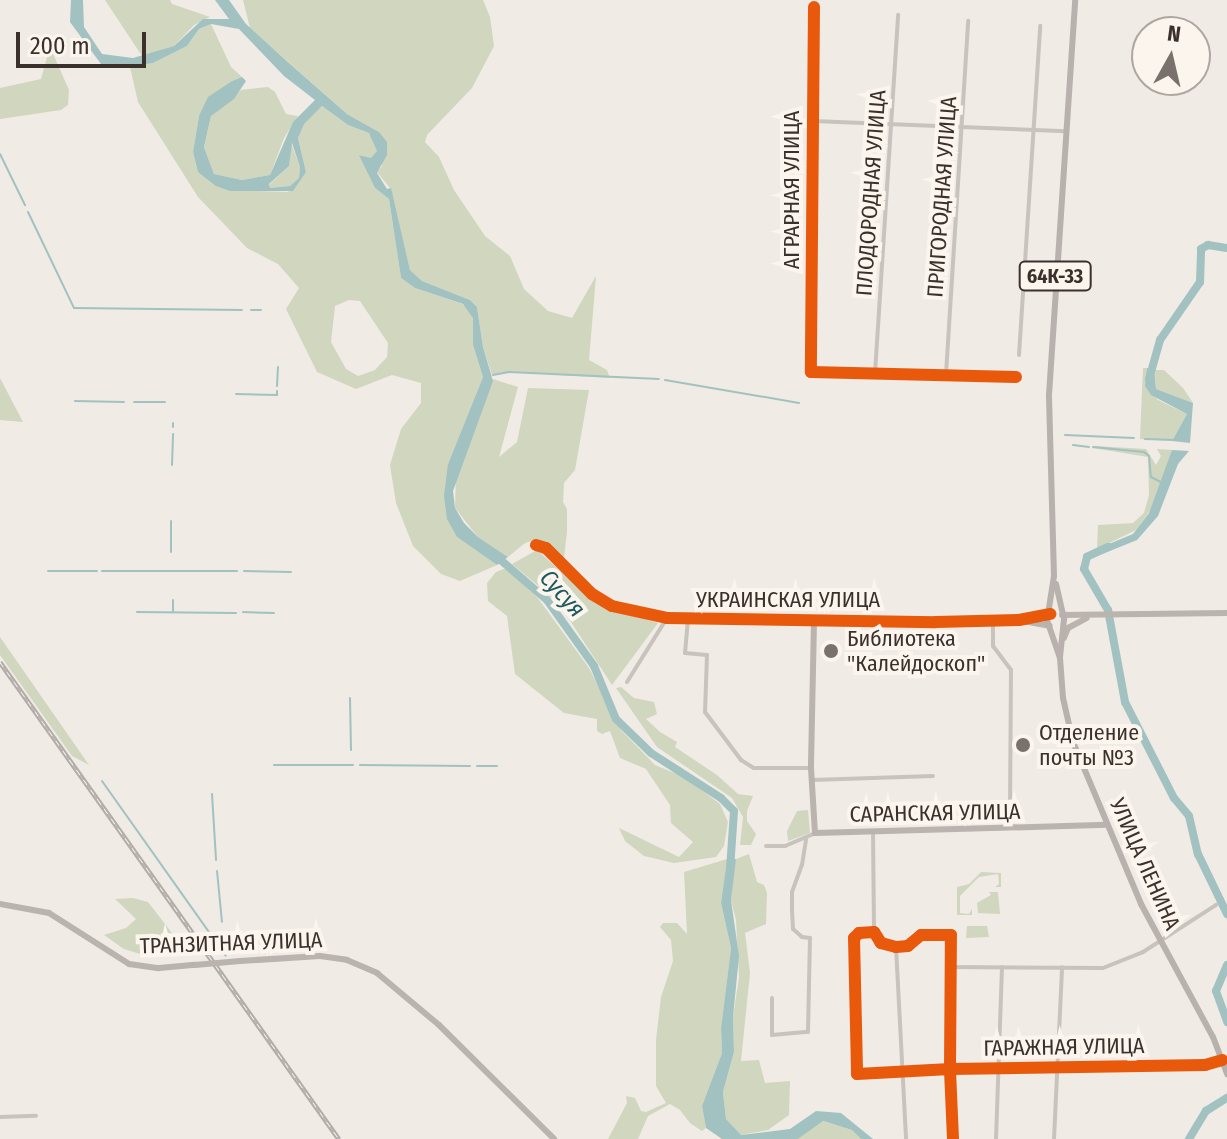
<!DOCTYPE html>
<html>
<head>
<meta charset="utf-8">
<style>
  body { margin:0 }
  #map { position:relative; width:1227px; height:1139px; overflow:hidden; background:#f0ebe5; font-family:"Fira Sans Condensed",sans-serif }
  div>[style] { position:absolute }
  .green>* { inset:0; background:#d1d6bf }
  .water>* { inset:0; background:#a1c2c1 }
  .stream>* { height:2px; margin:-1px; padding:0 1px; transform-origin:1px; border-radius:1px; background:#a1c2c1 }
  .river>* { height:8px; margin:-4px; padding:0 4px; transform-origin:4px; border-radius:4px; background:#a1c2c1 }
  .street>* { height:4px; margin:-2px; padding:0 2px; transform-origin:2px; border-radius:2px; background:#c9c3be }
  .secondary>* { height:6px; margin:-3px; padding:0 3px; transform-origin:3px; border-radius:3px; background:#bab3ae }
  .primary>* { height:6px; margin:-3px; padding:0 3px; transform-origin:3px; border-radius:3px; background:#b8b1ad }
  .rail>* { height:5px; margin-top:-2.5px; transform-origin:0; background:repeating-linear-gradient(90deg,#fbf5ee 0 6px,#b1aca8 0 12px); box-sizing:border-box; border-block:2px solid #b1aca8 }
  .secondary-bridge>* { height:6px; margin:-3px; padding:0 3px; transform-origin:3px; border-radius:3px; background:#bab3ae }
  .cycleway>* { height:12px; margin:-6px; padding:0 6px; transform-origin:6px; border-radius:6px; background:#e8590c }
  .dots>* { width:22px; height:22px; translate:-50% -50%; box-sizing:border-box; border:4px solid #fbf5ee; border-radius:50% }
  span { translate:-50% -50%; white-space:nowrap; text-align:center; line-height:1.15; -webkit-text-stroke:8px #fbf5ee; paint-order:stroke }
  .shield-label span { padding:2px 6px; background:#fbf5ee; border:2px solid; border-radius:6px; -webkit-text-stroke-width:0 }
  .shield-label { font-size:20px; color:#3b302b; font-weight:700 }
  .street-label { font-size:22px; color:#3b302b }
  .poi-label { font-size:22px; color:#3b302b }
  .left { translate:0 -50%; text-align:left }
  .water-label { font-size:24px; color:#1f5a5e; font-style:italic }
  .north { position:absolute; left:1131px; top:16px; width:80px; height:80px; box-sizing:border-box; background:#fbf5ee; border:2px solid #aea6a0; border-radius:50%; rotate:8deg; font-size:22px; font-weight:700; line-height:32px; text-align:center; color:#3b302b }
  .north::after { content:''; display:block; margin:auto; width:28px; height:36px; background:#7a716c; clip-path:polygon(50% 0,100% 100%,50% 72%,0 100%) }
  .scale { position:absolute; left:16px; top:32px; width:130px; height:36px; box-sizing:border-box; border:4px solid #3b302b; border-top:0; padding-left:10px; font-size:24px; line-height:28px; white-space:nowrap; color:#3b302b; -webkit-text-stroke:6px #fbf5ee; paint-order:stroke }
</style>
</head>
<body>
<div id="map">
  <div class="green">
    <i style="clip-path:polygon(105px 0,170px 0,172px 4px,210px 17px,194px 25px,174px 46px,142px 56px)"></i>
    <i style="clip-path:polygon(243px 0,483px 0,490px 17px,494px 46px,472px 88px,427px 135px,425px 142px,439px 157px,454px 190px,485px 236px,510px 256px,524px 289px,548px 311px,572px 318px,596px 276px,589px 360px,607px 370px,610px 378px,509px 372px,492px 375px,483px 347px,477px 307px,470px 300px,422px 281px,410px 270px,390px 188px,377px 172px,382px 166px,379px 132px,347px 114px,250px 28px)"></i>
    <i style="clip-path:polygon(evenodd,211px 24px,231px 67px,242px 77px,232px 81px,199px 116px,193px 152px,198px 172px,258px 191px,288px 192px,306px 172px,298px 138px,303px 124px,322px 106px,348px 125px,369px 133px,376px 142px,377px 151px,371px 159px,360px 155px,375px 188px,389px 199px,401px 278px,415px 288px,462px 304px,469px 309px,473px 318px,473px 345px,483px 377px,448px 464px,457px 537px,497px 565px,460px 581px,441px 574px,413px 546px,396px 503px,390px 465px,401px 429px,421px 403px,421px 383px,392px 375px,356px 389px,317px 372px,286px 309px,299px 288px,278px 264px,247px 248px,198px 197px,138px 102px,130px 67px,153px 63px,187px 46px,199px 29px,211px 24px,349px 300px,360px 301px,388px 343px,387px 357px,375px 370px,358px 376px,346px 369px,331px 342px,335px 306px,349px 300px)"></i>
    <i style="clip-path:polygon(50px 47px,69px 90px,68px 105px,61px 110px,0 119px,0 88px,41px 79px)"></i>
    <i style="clip-path:polygon(268px 87px,275px 92px,286px 114px,298px 116px,284px 138px,270px 175px,242px 180px,214px 174px,204px 147px,211px 116px,241px 90px)"></i>
    <i style="clip-path:polygon(291px 143px,300px 167px,299px 178px,290px 186px,270px 188px,269px 185px,289px 166px)"></i>
    <i style="clip-path:polygon(1143px 368px,1147px 368px,1145px 386px,1158px 400px,1187px 414px,1172px 441px,1140px 439px)"></i>
    <i style="clip-path:polygon(1154px 370px,1164px 370px,1183px 388px,1193px 403px,1156px 389px)"></i>
    <i style="clip-path:polygon(0 378px,23px 422px,0 420px)"></i>
    <i style="clip-path:polygon(493px 379px,518px 387px,499px 457px,517px 442px,528px 388px,589px 390px,575px 470px,564px 483px,563px 502px,567px 509px,567px 531px,564px 558px,559px 558px,538px 539px,525px 543px,508px 557px,478px 537px,455px 508px,456px 476px)"></i>
    <i style="clip-path:polygon(1095px 446px,1146px 449px,1156px 465px,1161px 456px,1157px 449px,1172px 450px,1154px 505px,1136px 530px,1097px 549px,1098px 525px,1133px 523px,1144px 513px,1149px 495px,1148px 457px,1093px 448px)"></i>
    <i style="clip-path:polygon(537px 550px,599px 605px,658px 623px,612px 685px,569px 619px,547px 593px,512px 564px)"></i>
    <i style="clip-path:polygon(506px 568px,537px 597px,589px 668px,621px 730px,655px 765px,684px 777px,720px 804px,728px 822px,724px 846px,716px 857px,674px 863px,644px 856px,625px 841px,619px 828px,679px 857px,693px 842px,671px 823px,670px 805px,646px 769px,620px 758px,610px 731px,602px 734px,597px 731px,597px 719px,564px 713px,515px 674px,507px 616px,488px 601px,487px 583px,496px 572px)"></i>
    <i style="clip-path:polygon(0 637px,89px 765px,72px 756px,0 655px)"></i>
    <i style="clip-path:polygon(621px 687px,634px 698px,654px 702px,657px 714px,646px 719px,660px 732px,677px 742px,675px 747px,717px 775px,738px 794px,753px 796px,747px 811px,747px 821px,756px 834px,751px 845px,740px 845px,743px 817px,732px 798px,657px 747px,616px 688px)"></i>
    <i style="clip-path:polygon(808px 810px,810px 833px,788px 841px,787px 831px,797px 811px)"></i>
    <i style="clip-path:polygon(749px 854px,757px 882px,764px 885px,767px 893px,766px 924px,745px 933px,750px 973px,741px 1061px,759px 1060px,765px 1083px,790px 1081px,789px 1115px,768px 1130px,740px 1135px,726px 1119px,723px 1092px,734px 1052px,733px 1017px,739px 977px,736px 920px,731px 900px,733px 869px,736px 859px)"></i>
    <i style="clip-path:polygon(727px 859px,721px 903px,731px 948px,721px 1028px,722px 1053px,702px 1106px,706px 1128px,702px 1131px,690px 1123px,680px 1110px,670px 1104px,648px 1116px,638px 1139px,608px 1139px,627px 1103px,626px 1096px,635px 1098px,641px 1111px,646px 1112px,666px 1103px,656px 1086px,656px 1040px,661px 997px,673px 961px,671px 940px,660px 927px,663px 923px,677px 923px,687px 934px,684px 872px)"></i>
    <i style="clip-path:polygon(981px 872px,1001px 873px,1001px 887px,995px 887px,999px 884px,998px 874px,979px 877px,960px 896px,960px 913px,969px 914px,972px 909px,972px 915px,957px 915px,957px 887px,969px 884px)"></i>
    <i style="clip-path:polygon(989px 892px,998px 892px,1000px 914px,978px 913px,977px 903px,991px 895px)"></i>
    <i style="clip-path:polygon(133px 898px,148px 902px,189px 955px,140px 954px,124px 949px,104px 935px,126px 928px,136px 919px,115px 899px)"></i>
    <i style="clip-path:polygon(967px 926px,987px 926px,989px 937px,966px 938px)"></i>
    <i style="clip-path:polygon(822px 1121px,852px 1130px,861px 1139px,798px 1139px)"></i>
  </div>
  <div class="water">
    <i style="clip-path:polygon(evenodd,71px 0,83px 0,84px 27px,102px 54px,133px 58px,174px 46px,203px 19px,229px 19px,215px 0,229px 0,246px 24px,289px 63px,347px 114px,379px 132px,387px 142px,387px 155px,377px 173px,387px 189px,391px 188px,410px 270px,422px 281px,470px 300px,477px 307px,483px 347px,493px 381px,453px 491px,455px 508px,464px 523px,478px 537px,508px 557px,497px 565px,457px 537px,447px 519px,444px 496px,448px 464px,483px 377px,473px 345px,473px 318px,463px 304px,415px 288px,401px 278px,389px 199px,375px 188px,359px 155px,371px 158px,377px 151px,369px 133px,348px 125px,322px 106px,304px 124px,298px 138px,306px 172px,293px 191px,230px 191px,216px 186px,198px 172px,193px 152px,199px 116px,208px 97px,232px 81px,242px 77px,246px 81px,234px 99px,211px 116px,204px 147px,214px 174px,242px 180px,270px 175px,293px 122px,315px 100px,284px 76px,239px 29px,211px 24px,199px 29px,187px 46px,153px 63px,123px 68px,101px 64px,70px 22px,71px 0,292px 143px,300px 167px,299px 178px,290px 186px,270px 188px,269px 184px,289px 166px,292px 143px)"></i>
    <i style="clip-path:polygon(1147px 368px,1154px 370px,1156px 389px,1193px 403px,1190px 443px,1172px 441px,1187px 414px,1151px 395px,1145px 386px)"></i>
    <i style="clip-path:polygon(1172px 450px,1189px 451px,1178px 464px,1158px 516px,1137px 540px,1100px 555px,1097px 549px,1133px 534px,1149px 513px)"></i>
    <i style="clip-path:polygon(727px 859px,736px 859px,731px 900px,739px 956px,733px 1017px,734px 1052px,723px 1092px,726px 1119px,741px 1135px,790px 1129px,816px 1111px,841px 1113px,873px 1139px,861px 1139px,852px 1130px,823px 1121px,798px 1139px,722px 1139px,706px 1128px,702px 1106px,722px 1053px,721px 1028px,731px 948px,721px 903px)"></i>
  </div>
  <div class="stream">
    <i style="left:0;top:154px;width:57px;rotate:63.9deg"></i>
    <i style="left:28px;top:212px;width:106px;rotate:64.4deg"></i>
    <i style="left:74px;top:308px;width:168px;rotate:0.7deg"></i>
    <i style="left:251px;top:310px;width:10px"></i>
    <i style="left:493px;top:375px;width:16px;rotate:-11deg"></i>
    <i style="left:509px;top:372px;width:150px;rotate:2.7deg"></i>
    <i style="left:665px;top:380px;width:136px;rotate:9.7deg"></i>
    <i style="left:277px;top:386px;width:19px;rotate:-87deg"></i>
    <i style="left:236px;top:394px;width:41px;rotate:1.4deg"></i>
    <i style="left:277px;top:395px;width:4px;rotate:-90deg"></i>
    <i style="left:75px;top:401px;width:49px;rotate:1.2deg"></i>
    <i style="left:134px;top:402px;width:31px"></i>
    <i style="left:173px;top:427px;width:4px;rotate:-90deg"></i>
    <i style="left:1065px;top:435px;width:69px;rotate:2.5deg"></i>
    <i style="left:1145px;top:439px;width:31px;rotate:2deg"></i>
    <i style="left:1073px;top:445px;width:16px;rotate:7deg"></i>
    <i style="left:1093px;top:447px;width:51px;rotate:5.6deg"></i>
    <i style="left:1144px;top:452px;width:6px;rotate:39deg"></i>
    <i style="left:1149px;top:456px;width:21px;rotate:85deg"></i>
    <i style="left:1151px;top:477px;width:11px;rotate:27deg"></i>
    <i style="left:172px;top:465px;width:31px;rotate:-88deg"></i>
    <i style="left:171px;top:552px;width:31px;rotate:-90deg"></i>
    <i style="left:48px;top:571px;width:49px"></i>
    <i style="left:102px;top:571px;width:135px"></i>
    <i style="left:244px;top:571px;width:47px;rotate:1.2deg"></i>
    <i style="left:173px;top:600px;width:11px;rotate:90deg"></i>
    <i style="left:137px;top:612px;width:99px;rotate:0.6deg"></i>
    <i style="left:243px;top:612px;width:31px;rotate:2deg"></i>
    <i style="left:350px;top:698px;width:52px;rotate:88.9deg"></i>
    <i style="left:274px;top:765px;width:79px"></i>
    <i style="left:360px;top:765px;width:110px;rotate:0.5deg"></i>
    <i style="left:477px;top:766px;width:20px"></i>
    <i style="left:102px;top:781px;width:214px;rotate:54.7deg"></i>
    <i style="left:212px;top:794px;width:66px;rotate:86.5deg"></i>
    <i style="left:217px;top:871px;width:51px;rotate:84.4deg"></i>
  </div>
  <div class="river">
    <i style="left:1149px;top:379px;width:41px;rotate:-74.2deg"></i>
    <i style="left:1160px;top:340px;width:70px;rotate:-55.4deg"></i>
    <i style="left:1200px;top:282px;width:33px;rotate:-88deg"></i>
    <i style="left:1201px;top:249px;width:8px;rotate:-30deg"></i>
    <i style="left:1208px;top:245px;width:19px;rotate:9deg"></i>
    <i style="left:1108px;top:547px;width:23px;rotate:155deg"></i>
    <i style="left:1087px;top:557px;width:12px;rotate:104deg"></i>
    <i style="left:1084px;top:569px;width:48px;rotate:59.7deg"></i>
    <i style="left:1108px;top:610px;width:94px;rotate:79.5deg"></i>
    <i style="left:1125px;top:702px;width:108px;rotate:63deg"></i>
    <i style="left:1174px;top:798px;width:23px;rotate:50deg"></i>
    <i style="left:1189px;top:816px;width:39px;rotate:77deg"></i>
    <i style="left:1198px;top:854px;width:67px;rotate:64.2deg"></i>
    <i style="left:496px;top:556px;width:67px;rotate:40.8deg"></i>
    <i style="left:547px;top:600px;width:81px;rotate:54.5deg"></i>
    <i style="left:594px;top:666px;width:57px;rotate:67.5deg"></i>
    <i style="left:616px;top:719px;width:49px;rotate:44.2deg"></i>
    <i style="left:651px;top:753px;width:83px;rotate:32.7deg"></i>
    <i style="left:721px;top:798px;width:18px;rotate:45deg"></i>
    <i style="left:734px;top:811px;width:58px;rotate:93.9deg"></i>
    <i style="left:1227px;top:965px;width:28px;rotate:113deg"></i>
    <i style="left:1216px;top:991px;width:33px;rotate:70deg"></i>
    <i style="left:1189px;top:1139px;width:33px;rotate:-59deg"></i>
    <i style="left:1206px;top:1111px;width:25px;rotate:-32deg"></i>
  </div>
  <div class="street">
    <i style="left:814px;top:7px;width:365px;rotate:90.5deg"></i>
    <i style="left:811px;top:372px;width:205px;rotate:1.4deg"></i>
    <i style="left:813px;top:121px;width:253px;rotate:2.3deg"></i>
    <i style="left:1019px;top:355px;width:330px;rotate:-86.3deg"></i>
    <i style="left:875px;top:373px;width:359px;rotate:-86.3deg"></i>
    <i style="left:946px;top:374px;width:354px;rotate:-86.4deg"></i>
    <i style="left:536px;top:545px;width:10px;rotate:17deg"></i>
    <i style="left:546px;top:548px;width:65px;rotate:45deg"></i>
    <i style="left:592px;top:594px;width:23px;rotate:31deg"></i>
    <i style="left:612px;top:606px;width:30px;rotate:15deg"></i>
    <i style="left:641px;top:614px;width:44px;rotate:6.5deg"></i>
    <i style="left:685px;top:619px;width:129px;rotate:0.9deg"></i>
    <i style="left:688px;top:619px;width:34px;rotate:95deg"></i>
    <i style="left:685px;top:653px;width:22px;rotate:5deg"></i>
    <i style="left:707px;top:655px;width:57px;rotate:92deg"></i>
    <i style="left:705px;top:712px;width:60px;rotate:53.1deg"></i>
    <i style="left:741px;top:760px;width:15px;rotate:32deg"></i>
    <i style="left:754px;top:768px;width:57px"></i>
    <i style="left:993px;top:621px;width:25px;rotate:90deg"></i>
    <i style="left:993px;top:646px;width:30px;rotate:53deg"></i>
    <i style="left:1011px;top:670px;width:156px;rotate:90.4deg"></i>
    <i style="left:627px;top:682px;width:75px;rotate:-58deg"></i>
    <i style="left:812px;top:780px;width:121px;rotate:-1.9deg"></i>
    <i style="left:873px;top:832px;width:100px;rotate:89.4deg"></i>
    <i style="left:766px;top:846px;width:19px"></i>
    <i style="left:785px;top:846px;width:33px;rotate:-23deg"></i>
    <i style="left:896px;top:947px;width:192px;rotate:87deg"></i>
    <i style="left:950px;top:967px;width:153px;rotate:0.4deg"></i>
    <i style="left:1103px;top:968px;width:43px;rotate:-21.8deg"></i>
    <i style="left:1143px;top:952px;width:87px;rotate:-32.8deg"></i>
    <i style="left:772px;top:998px;width:37px;rotate:90deg"></i>
    <i style="left:772px;top:1035px;width:36px;rotate:-5deg"></i>
    <i style="left:808px;top:1032px;width:94px;rotate:-88.8deg"></i>
    <i style="left:810px;top:938px;width:8px;rotate:-173deg"></i>
    <i style="left:802px;top:937px;width:12px;rotate:-138deg"></i>
    <i style="left:793px;top:929px;width:20px;rotate:-93deg"></i>
    <i style="left:792px;top:909px;width:17px;rotate:-90deg"></i>
    <i style="left:792px;top:892px;width:29px;rotate:-70deg"></i>
    <i style="left:802px;top:865px;width:26px;rotate:-81deg"></i>
    <i style="left:0;top:1117px;width:36px;rotate:-2deg"></i>
    <i style="left:953px;top:1139px;width:70px;rotate:-92.5deg"></i>
    <i style="left:950px;top:1069px;width:134px;rotate:-89.6deg"></i>
    <i style="left:951px;top:935px;width:30px;rotate:180deg"></i>
    <i style="left:921px;top:935px;width:17px;rotate:140deg"></i>
    <i style="left:908px;top:946px;width:12px;rotate:175deg"></i>
    <i style="left:896px;top:947px;width:16px;rotate:-165deg"></i>
    <i style="left:881px;top:943px;width:13px;rotate:-122deg"></i>
    <i style="left:874px;top:932px;width:15px;rotate:176deg"></i>
    <i style="left:859px;top:933px;width:7px;rotate:135deg"></i>
    <i style="left:854px;top:938px;width:136px;rotate:88.7deg"></i>
    <i style="left:857px;top:1074px;width:93px;rotate:-3.1deg"></i>
    <i style="left:950px;top:1069px;width:255px;rotate:-0.9deg"></i>
    <i style="left:1205px;top:1065px;width:18px;rotate:-16deg"></i>
    <i style="left:996px;top:1139px;width:172px;rotate:-88deg"></i>
    <i style="left:1054px;top:1139px;width:172px;rotate:-87.3deg"></i>
  </div>
  <div class="secondary">
    <i style="left:1049px;top:614px;width:31px;rotate:169deg"></i>
    <i style="left:1019px;top:620px;width:205px;rotate:179.7deg"></i>
    <i style="left:814px;top:621px;width:147px;rotate:91.2deg"></i>
    <i style="left:811px;top:768px;width:65px;rotate:86.5deg"></i>
    <i style="left:815px;top:833px;width:292px;rotate:-1.6deg"></i>
    <i style="left:1062px;top:615px;width:165px;rotate:-0.7deg"></i>
    <i style="left:1023px;top:621px;width:27px;rotate:10deg"></i>
    <i style="left:1064px;top:638px;width:11px;rotate:-68deg"></i>
    <i style="left:1068px;top:628px;width:21px;rotate:-28deg"></i>
    <i style="left:0;top:904px;width:50px;rotate:10.4deg"></i>
    <i style="left:49px;top:913px;width:95px;rotate:32.5deg"></i>
    <i style="left:129px;top:964px;width:30px;rotate:8deg"></i>
    <i style="left:159px;top:968px;width:36px;rotate:-5deg"></i>
    <i style="left:240px;top:961px;width:80px;rotate:-3.6deg"></i>
    <i style="left:320px;top:956px;width:27px;rotate:8deg"></i>
    <i style="left:347px;top:960px;width:33px;rotate:23deg"></i>
    <i style="left:377px;top:973px;width:81px;rotate:40deg"></i>
    <i style="left:439px;top:1025px;width:162px;rotate:44.7deg"></i>
  </div>
  <div class="primary">
    <i style="left:1056px;top:584px;width:36px;rotate:77deg"></i>
    <i style="left:1064px;top:619px;width:39px;rotate:96deg"></i>
    <i style="left:1060px;top:658px;width:40px;rotate:85.7deg"></i>
    <i style="left:1063px;top:698px;width:45px;rotate:77.2deg"></i>
    <i style="left:1073px;top:742px;width:176px;rotate:67.2deg"></i>
    <i style="left:1141px;top:904px;width:151px;rotate:61.6deg"></i>
    <i style="left:1213px;top:1037px;width:40px;rotate:69deg"></i>
    <i style="left:1060px;top:658px;width:39px;rotate:-109deg"></i>
    <i style="left:1047px;top:621px;width:46px;rotate:-81.2deg"></i>
    <i style="left:1054px;top:576px;width:181px;rotate:-91.6deg"></i>
    <i style="left:1049px;top:395px;width:396px;rotate:-86.2deg"></i>
  </div>
  <div class="rail">
    <i style="left:0;top:662px;width:585px;rotate:54.6deg"></i>
  </div>
  <div class="secondary-bridge">
    <i style="left:195px;top:965px;width:45px;rotate:-5.1deg"></i>
  </div>
  <div class="cycleway">
    <i style="left:814px;top:7px;width:365px;rotate:90.5deg"></i>
    <i style="left:811px;top:372px;width:205px;rotate:1.4deg"></i>
    <i style="left:536px;top:545px;width:10px;rotate:17deg"></i>
    <i style="left:546px;top:548px;width:65px;rotate:45deg"></i>
    <i style="left:592px;top:594px;width:23px;rotate:31deg"></i>
    <i style="left:612px;top:606px;width:56px;rotate:12.3deg"></i>
    <i style="left:667px;top:618px;width:269px;rotate:0.9deg"></i>
    <i style="left:936px;top:622px;width:83px;rotate:-1.4deg"></i>
    <i style="left:1019px;top:620px;width:32px;rotate:-11deg"></i>
    <i style="left:953px;top:1139px;width:70px;rotate:-92.5deg"></i>
    <i style="left:950px;top:1069px;width:134px;rotate:-89.6deg"></i>
    <i style="left:951px;top:935px;width:30px;rotate:180deg"></i>
    <i style="left:921px;top:935px;width:17px;rotate:140deg"></i>
    <i style="left:908px;top:946px;width:12px;rotate:175deg"></i>
    <i style="left:896px;top:947px;width:16px;rotate:-165deg"></i>
    <i style="left:881px;top:943px;width:13px;rotate:-122deg"></i>
    <i style="left:874px;top:932px;width:15px;rotate:176deg"></i>
    <i style="left:859px;top:933px;width:7px;rotate:135deg"></i>
    <i style="left:854px;top:938px;width:136px;rotate:88.7deg"></i>
    <i style="left:857px;top:1074px;width:93px;rotate:-3.1deg"></i>
    <i style="left:950px;top:1069px;width:255px;rotate:-0.9deg"></i>
    <i style="left:1205px;top:1065px;width:18px;rotate:-16deg"></i>
  </div>
  <div class="dots">
    <i style="left:831px;top:651px;background:#7a716c"></i>
    <i style="left:1023px;top:745px;background:#7a716c"></i>
  </div>
  <div class="shield-label">
    <span style="left:1055px;top:276px">64К-33</span>
  </div>
  <div class="street-label">
    <span style="left:792px;top:190px;rotate:-90deg">АГРАРНАЯ УЛИЦА</span>
    <span style="left:871px;top:193px;rotate:-86deg">ПЛОДОРОДНАЯ УЛИЦА</span>
    <span style="left:942px;top:197px;rotate:-86deg">ПРИГОРОДНАЯ УЛИЦА</span>
    <span style="left:788px;top:600px">УКРАИНСКАЯ УЛИЦА</span>
    <span style="left:935px;top:813px;rotate:-1deg">САРАНСКАЯ УЛИЦА</span>
    <span style="left:1145px;top:864px;rotate:66deg">УЛИЦА ЛЕНИНА</span>
    <span style="left:231px;top:943px;rotate:-2deg">ТРАНЗИТНАЯ УЛИЦА</span>
    <span style="left:1064px;top:1047px;rotate:-1deg">ГАРАЖНАЯ УЛИЦА</span>
  </div>
  <div class="poi-label">
    <span class="left" style="left:847px;top:651px">Библиотека<br>"Калейдоскоп"</span>
    <span class="left" style="left:1039px;top:745px">Отделение<br>почты №3</span>
  </div>
  <div class="water-label">
    <span style="left:562px;top:594px;rotate:48deg">Сусуя</span>
  </div>
  <div class="north">N</div>
  <div class="scale">200 m</div>
</div>
</body>
</html>
